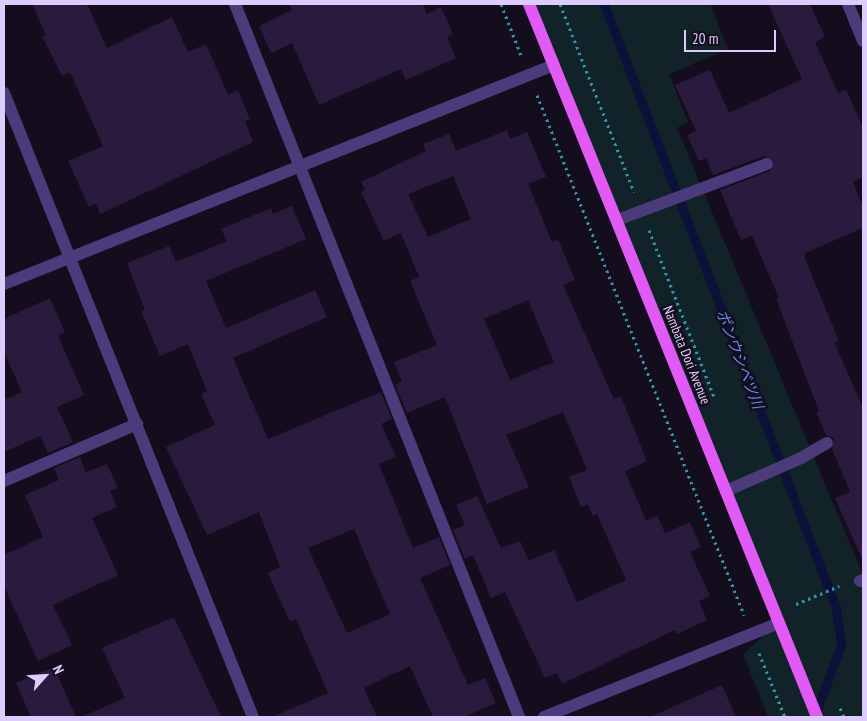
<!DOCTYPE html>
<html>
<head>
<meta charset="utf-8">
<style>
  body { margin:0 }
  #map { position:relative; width:867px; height:721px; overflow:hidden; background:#140d1e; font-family:"PT Sans Narrow","Noto Sans JP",sans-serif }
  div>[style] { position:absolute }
  .green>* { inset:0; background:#112328 }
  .stream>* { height:9px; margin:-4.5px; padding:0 4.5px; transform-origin:4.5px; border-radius:4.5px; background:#0b1139 }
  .building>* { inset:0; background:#2a1a3e }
  .path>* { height:3px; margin-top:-1.5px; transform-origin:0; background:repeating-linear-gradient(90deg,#3495aa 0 2.5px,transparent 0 6.5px) }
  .minor>* { height:12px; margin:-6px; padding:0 6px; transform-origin:6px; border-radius:6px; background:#4c3b7b }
  .major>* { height:12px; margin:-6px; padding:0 6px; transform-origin:6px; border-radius:6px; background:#e15af6 }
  span { translate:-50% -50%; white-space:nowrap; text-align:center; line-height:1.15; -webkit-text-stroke:5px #140d1e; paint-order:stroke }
  .street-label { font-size:14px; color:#decdfc }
  .water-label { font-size:15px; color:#618ef7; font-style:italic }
  .frame { position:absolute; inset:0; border:5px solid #decdfc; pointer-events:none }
  .north { position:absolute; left:20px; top:651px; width:50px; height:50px; -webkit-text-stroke:4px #140d1e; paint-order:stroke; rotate:64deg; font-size:14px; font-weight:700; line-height:20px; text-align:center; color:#decdfc }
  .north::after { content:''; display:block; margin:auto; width:18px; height:22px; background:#decdfc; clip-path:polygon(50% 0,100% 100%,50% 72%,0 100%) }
  .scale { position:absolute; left:684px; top:30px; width:92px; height:22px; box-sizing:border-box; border:2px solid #decdfc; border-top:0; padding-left:6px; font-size:15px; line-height:18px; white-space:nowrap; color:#decdfc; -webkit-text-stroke:4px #140d1e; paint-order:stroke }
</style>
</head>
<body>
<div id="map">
  <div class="green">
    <i style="clip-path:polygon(529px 4px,717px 4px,711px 6px,728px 49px,669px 74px,688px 122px,677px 128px,863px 575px,863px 717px,768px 717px,743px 654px,779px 622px)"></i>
  </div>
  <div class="stream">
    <i style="left:604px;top:4px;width:647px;rotate:68.99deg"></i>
    <i style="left:836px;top:608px;width:37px;rotate:82deg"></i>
    <i style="left:841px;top:645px;width:75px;rotate:110.4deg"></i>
  </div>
  <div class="building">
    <i style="clip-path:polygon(32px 4px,87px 4px,107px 48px,172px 17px,188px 52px,206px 44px,228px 95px,238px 90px,250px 120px,245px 121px,253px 142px,100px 214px,96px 203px,89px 207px,68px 161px,103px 146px,70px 72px,62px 76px,42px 36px,46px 35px)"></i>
    <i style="clip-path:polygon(289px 4px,423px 4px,427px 14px,441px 7px,453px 34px,447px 37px,456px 58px,406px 80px,401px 69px,319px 105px,292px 43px,271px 53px,259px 26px,292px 10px)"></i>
    <i style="clip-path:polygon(768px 4px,810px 4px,825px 37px,815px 42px,838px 93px,846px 89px,863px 128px,863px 177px,853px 182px,863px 207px,863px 228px,805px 253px,805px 259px,839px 341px,834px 342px,863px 408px,863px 561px,835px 498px,850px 492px,832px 449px,834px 439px,826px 435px,816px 412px,819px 411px,776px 299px,779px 298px,752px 236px,741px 240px,720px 190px,770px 171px,774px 161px,764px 156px,713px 175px,706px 158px,699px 161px,687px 135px,696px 131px,675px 85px,710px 70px,729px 113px,802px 79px)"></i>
    <i style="clip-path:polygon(evenodd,507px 130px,510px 139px,527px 132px,546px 177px,528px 184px,552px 242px,558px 239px,575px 280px,563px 285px,614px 399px,621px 396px,647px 461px,625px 471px,646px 521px,657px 516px,665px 533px,690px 522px,701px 547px,690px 552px,710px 596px,699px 601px,707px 620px,677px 634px,675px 630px,562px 684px,557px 673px,545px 678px,505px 592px,491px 598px,473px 555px,465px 559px,453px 530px,465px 525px,456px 505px,477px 496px,501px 548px,520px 541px,529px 561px,554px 550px,577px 602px,626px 580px,597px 514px,593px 516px,588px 504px,581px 507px,569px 477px,587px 470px,563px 412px,506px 435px,529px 487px,487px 504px,445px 397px,407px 413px,395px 385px,402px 382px,394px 362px,437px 345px,410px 281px,419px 277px,401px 233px,384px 241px,361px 192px,365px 190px,361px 182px,426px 151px,423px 144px,449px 134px,456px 151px,507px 130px,453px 176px,471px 219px,428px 237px,408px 194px,453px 176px,507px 130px,528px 300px,554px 362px,510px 380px,484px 319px,528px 300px)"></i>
    <i style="clip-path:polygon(evenodd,292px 206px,306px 239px,206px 281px,226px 328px,315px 290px,327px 317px,233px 358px,268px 439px,381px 392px,392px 419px,381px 424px,396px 457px,379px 464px,413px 548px,439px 537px,450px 565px,420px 578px,468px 685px,485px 678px,496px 703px,464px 717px,433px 717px,410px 666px,364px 688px,377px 717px,272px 717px,328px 693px,296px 619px,290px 622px,268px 573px,280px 567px,259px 512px,207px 535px,166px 447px,215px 425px,201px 394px,207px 391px,188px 344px,160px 356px,141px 311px,145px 310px,127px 263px,169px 246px,176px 262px,227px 241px,221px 229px,271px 208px,273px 214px,292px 206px,354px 529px,390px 614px,347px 633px,308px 548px,354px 529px)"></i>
    <i style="clip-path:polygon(50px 298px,65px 332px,58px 336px,84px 395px,57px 407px,73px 442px,48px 453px,40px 436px,4px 452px,4px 400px,22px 392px,4px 352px,4px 319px)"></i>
    <i style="clip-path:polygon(80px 457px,86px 472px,107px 464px,118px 488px,110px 491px,117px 507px,92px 518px,118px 575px,53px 605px,72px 645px,38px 661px,4px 586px,4px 555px,43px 537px,25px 495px,59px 480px,54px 468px)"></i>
    <i style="clip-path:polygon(174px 617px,221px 717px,81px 717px,125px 698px,102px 648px)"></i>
    <i style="clip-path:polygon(54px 667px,76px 717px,31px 717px,16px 683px)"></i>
    <i style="clip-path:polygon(722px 685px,736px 717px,650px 717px)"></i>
  </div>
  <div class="path">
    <i style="left:501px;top:4px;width:55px;rotate:68.6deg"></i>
    <i style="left:560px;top:4px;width:202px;rotate:68.5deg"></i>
    <i style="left:537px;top:95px;width:560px;rotate:68.29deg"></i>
    <i style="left:649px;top:230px;width:181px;rotate:68.7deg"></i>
    <i style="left:796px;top:604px;width:47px;rotate:-22.7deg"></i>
    <i style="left:759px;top:653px;width:69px;rotate:67.9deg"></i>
    <i style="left:840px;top:708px;width:10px;rotate:66deg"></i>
  </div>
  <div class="minor">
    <i style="left:235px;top:4px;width:767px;rotate:68.28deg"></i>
    <i style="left:848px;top:4px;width:40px;rotate:68deg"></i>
    <i style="left:4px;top:93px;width:672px;rotate:68.25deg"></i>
    <i style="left:617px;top:220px;width:160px;rotate:-20.5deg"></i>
    <i style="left:4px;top:284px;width:592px;rotate:-21.71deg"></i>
    <i style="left:4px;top:481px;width:145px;rotate:-23.2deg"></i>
    <i style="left:726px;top:491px;width:82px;rotate:-23.7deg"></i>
    <i style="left:801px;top:458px;width:30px;rotate:-30deg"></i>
    <i style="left:860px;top:581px;width:3px;rotate:-18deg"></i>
    <i style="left:544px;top:717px;width:253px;rotate:-21.8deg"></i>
  </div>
  <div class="major">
    <i style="left:529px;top:4px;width:769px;rotate:68deg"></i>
  </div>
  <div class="street-label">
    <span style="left:687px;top:355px;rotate:68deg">Nambata Dori Avenue</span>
  </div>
  <div class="water-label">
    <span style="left:740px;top:359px;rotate:69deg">ポンウシベツ川</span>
  </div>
  <div class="frame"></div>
  <div class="north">N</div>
  <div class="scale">20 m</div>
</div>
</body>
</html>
